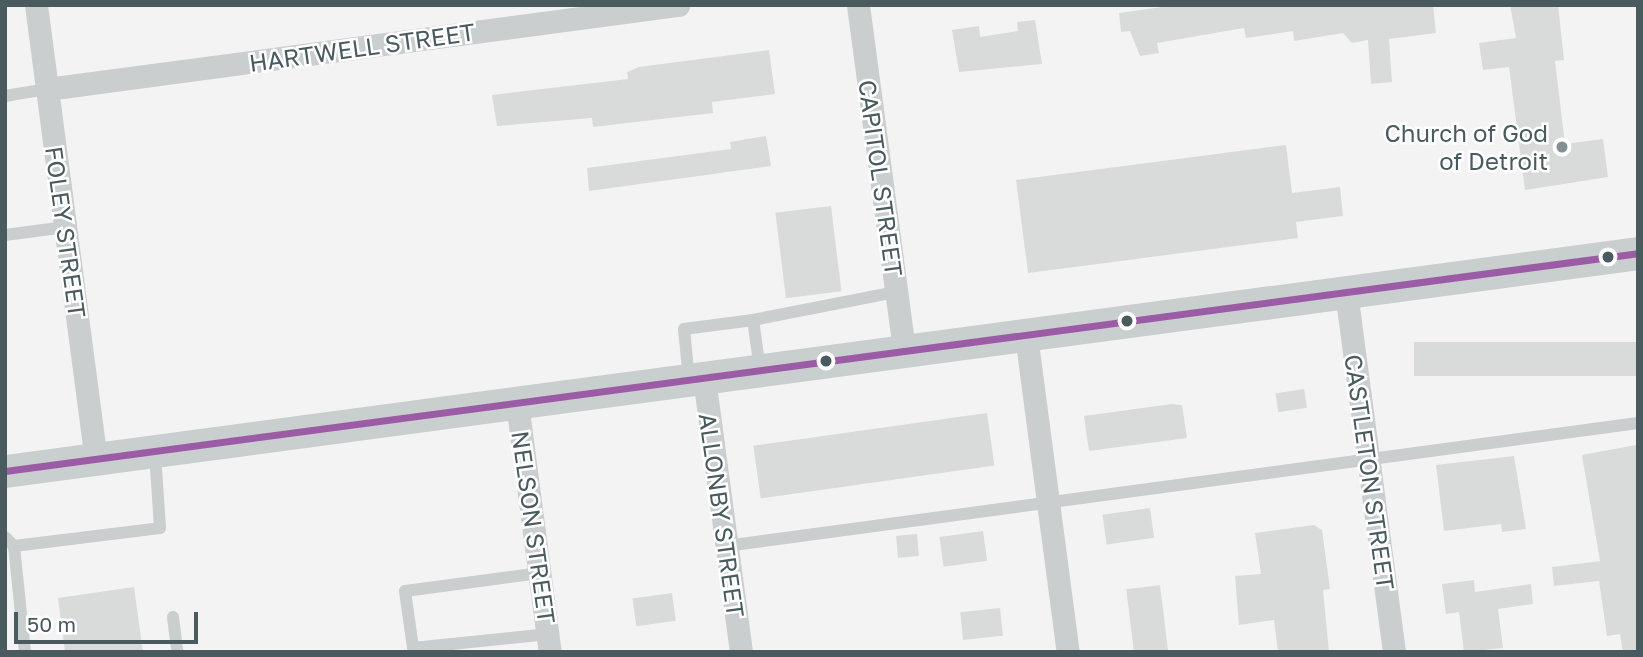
<!DOCTYPE html>
<html>
<head>
<meta charset="utf-8">
<style>
  body { margin:0 }
  #map { position:relative; width:1643px; height:657px; overflow:hidden; background:#f3f3f3; font-family:"Golos Text",sans-serif }
  div>[style] { position:absolute }
  .building>* { inset:0; background:#d9dbdb; transform-origin:0 0 }
  .lane>* { height:12px; margin:-6px; padding:0 6px; transform-origin:6px; border-radius:6px; background:#cacece }
  .street>* { height:23px; margin:-11.5px; padding:0 11.5px; transform-origin:11.5px; border-radius:11.5px; background:#cacece }
  .secondary>* { height:33px; margin:-16.5px; padding:0 16.5px; transform-origin:16.5px; border-radius:16.5px; background:#c9cece }
  .bus-1>* { height:7px; margin:-3.5px; padding:0 3.5px; transform-origin:3.5px; border-radius:3.5px; background:#9b5ba5 }
  .dots>* { width:19px; height:19px; translate:-50% -50%; box-sizing:border-box; border:4px solid #fff; border-radius:50% }
  span { translate:-50% -50%; white-space:nowrap; text-align:center; line-height:1.15; -webkit-text-stroke:5px #fff; paint-order:stroke }
  .street-label { font-size:24px; color:#495b5f }
  .poi-label { font-size:24px; color:#495b5f }
  .right { translate:-100% -50%; text-align:right }
  .frame { position:absolute; inset:0; border:7px solid #495b5f; pointer-events:none }
  .scale { position:absolute; left:14px; top:612px; width:184px; height:32px; box-sizing:border-box; border:4px solid #495b5f; border-top:0; padding-left:9px; font-size:21px; line-height:24px; white-space:nowrap; color:#495b5f; -webkit-text-stroke:5px #fff; paint-order:stroke }
</style>
</head>
<body>
<div id="map">
  <div class="building">
    <i style="clip-path:polygon(1176px 5px,1433px 5px,1436px 33px,1389px 39px,1392px 82px,1371px 84px,1368px 40px,1352px 43px,1343px 33px,1294px 41px,1293px 31px,1246px 38px,1244px 28px,1157px 43px,1159px 53px,1140px 56px,1130px 31px,1121px 32px,1119px 13px)"></i>
    <i style="clip-path:polygon(1510px 5px,1558px 5px,1564px 60px,1555px 61px,1565px 144px,1603px 139px,1608px 177px,1525px 190px,1509px 67px,1483px 70px,1479px 43px,1516px 38px)"></i>
    <i style="clip-path:polygon(1035px 20px,1042px 64px,959px 72px,952px 30px,979px 26px,980px 37px,1018px 31px,1017px 22px)"></i>
    <i style="clip-path:polygon(769px 50px,775px 94px,712px 102px,713px 113px,593px 127px,592px 118px,497px 126px,492px 95px,628px 79px,627px 72px,639px 67px)"></i>
    <i style="clip-path:polygon(766px 136px,771px 166px,589px 191px,587px 168px,731px 149px,730px 142px)"></i>
    <i style="clip-path:polygon(1286px 145px,1292px 193px,1340px 187px,1343px 216px,1296px 222px,1298px 238px,1028px 273px,1016px 180px)"></i>
    <i style="left:831px;top:206px;width:86px;height:56px;rotate:83deg"></i>
    <i style="left:1638px;top:342px;width:34px;height:224px;rotate:90deg"></i>
    <i style="left:1304px;top:389px;width:19px;height:29px;rotate:81deg"></i>
    <i style="clip-path:polygon(1172px 404px,1182px 405px,1187px 438px,1089px 451px,1084px 416px)"></i>
    <i style="left:987px;top:413px;width:53px;height:236px;rotate:82deg"></i>
    <i style="clip-path:polygon(1636px 445px,1638px 652px,1623px 652px,1620px 634px,1607px 636px,1599px 581px,1554px 586px,1552px 567px,1600px 561px,1582px 455px)"></i>
    <i style="clip-path:polygon(1514px 456px,1526px 529px,1502px 532px,1501px 524px,1444px 531px,1436px 465px)"></i>
    <i style="left:1150px;top:508px;width:30px;height:48px;rotate:82deg"></i>
    <i style="clip-path:polygon(1314px 525px,1322px 530px,1330px 589px,1323px 590px,1329px 652px,1278px 652px,1274px 620px,1239px 625px,1235px 576px,1261px 574px,1255px 533px)"></i>
    <i style="left:983px;top:531px;width:30px;height:44px;rotate:82deg"></i>
    <i style="left:917px;top:534px;width:22px;height:21px;rotate:85deg"></i>
    <i style="clip-path:polygon(1474px 580px,1475px 592px,1531px 584px,1533px 604px,1498px 609px,1503px 648px,1464px 652px,1459px 612px,1446px 614px,1442px 584px)"></i>
    <i style="left:1160px;top:585px;width:67px;height:34px;rotate:83deg"></i>
    <i style="clip-path:polygon(134px 587px,143px 652px,65px 652px,58px 598px)"></i>
    <i style="left:672px;top:593px;width:28px;height:40px;rotate:82deg"></i>
    <i style="left:1000px;top:608px;width:28px;height:40px;rotate:84deg"></i>
  </div>
  <div class="lane">
    <i style="left:5px;top:96px;width:43px;rotate:-9.5deg"></i>
    <i style="left:5px;top:235px;width:61px;rotate:-7.6deg"></i>
    <i style="left:753px;top:320px;width:146px;rotate:-11.1deg"></i>
    <i style="left:689px;top:380px;width:51px;rotate:-95.6deg"></i>
    <i style="left:684px;top:329px;width:70px;rotate:-7.4deg"></i>
    <i style="left:753px;top:320px;width:49px;rotate:81.9deg"></i>
    <i style="left:5px;top:537px;width:13px;rotate:45deg"></i>
    <i style="left:14px;top:546px;width:107px;rotate:84.1deg"></i>
    <i style="left:14px;top:546px;width:147px;rotate:-7deg"></i>
    <i style="left:160px;top:528px;width:76px;rotate:-93.8deg"></i>
    <i style="left:726px;top:546px;width:920px;rotate:-7.68deg"></i>
    <i style="left:540px;top:573px;width:136px;rotate:172.4deg"></i>
    <i style="left:405px;top:591px;width:58px;rotate:82deg"></i>
    <i style="left:413px;top:648px;width:136px;rotate:-5.9deg"></i>
    <i style="left:173px;top:617px;width:35px;rotate:83deg"></i>
  </div>
  <div class="street">
    <i style="left:36px;top:5px;width:458px;rotate:82.5deg"></i>
    <i style="left:858px;top:5px;width:349px;rotate:82.4deg"></i>
    <i style="left:47px;top:89px;width:637px;rotate:-7.58deg"></i>
    <i style="left:1346px;top:292px;width:363px;rotate:82.4deg"></i>
    <i style="left:1026px;top:335px;width:320px;rotate:82.5deg"></i>
    <i style="left:704px;top:378px;width:276px;rotate:82.3deg"></i>
    <i style="left:517px;top:403px;width:251px;rotate:82.5deg"></i>
  </div>
  <div class="secondary">
    <i style="left:5px;top:471px;width:1647px;rotate:-7.6deg"></i>
  </div>
  <div class="bus-1">
    <i style="left:5px;top:471px;width:1647px;rotate:-7.6deg"></i>
  </div>
  <div class="dots">
    <i style="left:1562px;top:147px;background:#849093"></i>
    <i style="left:1608px;top:257px;background:#495b5f"></i>
    <i style="left:1127px;top:321px;background:#495b5f"></i>
    <i style="left:826px;top:361px;background:#495b5f"></i>
  </div>
  <div class="street-label">
    <span style="left:362px;top:47px;rotate:-8deg">HARTWELL STREET</span>
    <span style="left:881px;top:178px;rotate:82deg">CAPITOL STREET</span>
    <span style="left:66px;top:232px;rotate:82deg">FOLEY STREET</span>
    <span style="left:1370px;top:472px;rotate:82deg">CASTLETON STREET</span>
    <span style="left:722px;top:515px;rotate:82deg">ALLONBY STREET</span>
    <span style="left:534px;top:527px;rotate:82deg">NELSON STREET</span>
  </div>
  <div class="poi-label">
    <span class="right" style="left:1548px;top:147px">Church of God<br>of Detroit</span>
  </div>
  <div class="frame"></div>
  <div class="scale">50 m</div>
</div>
</body>
</html>
